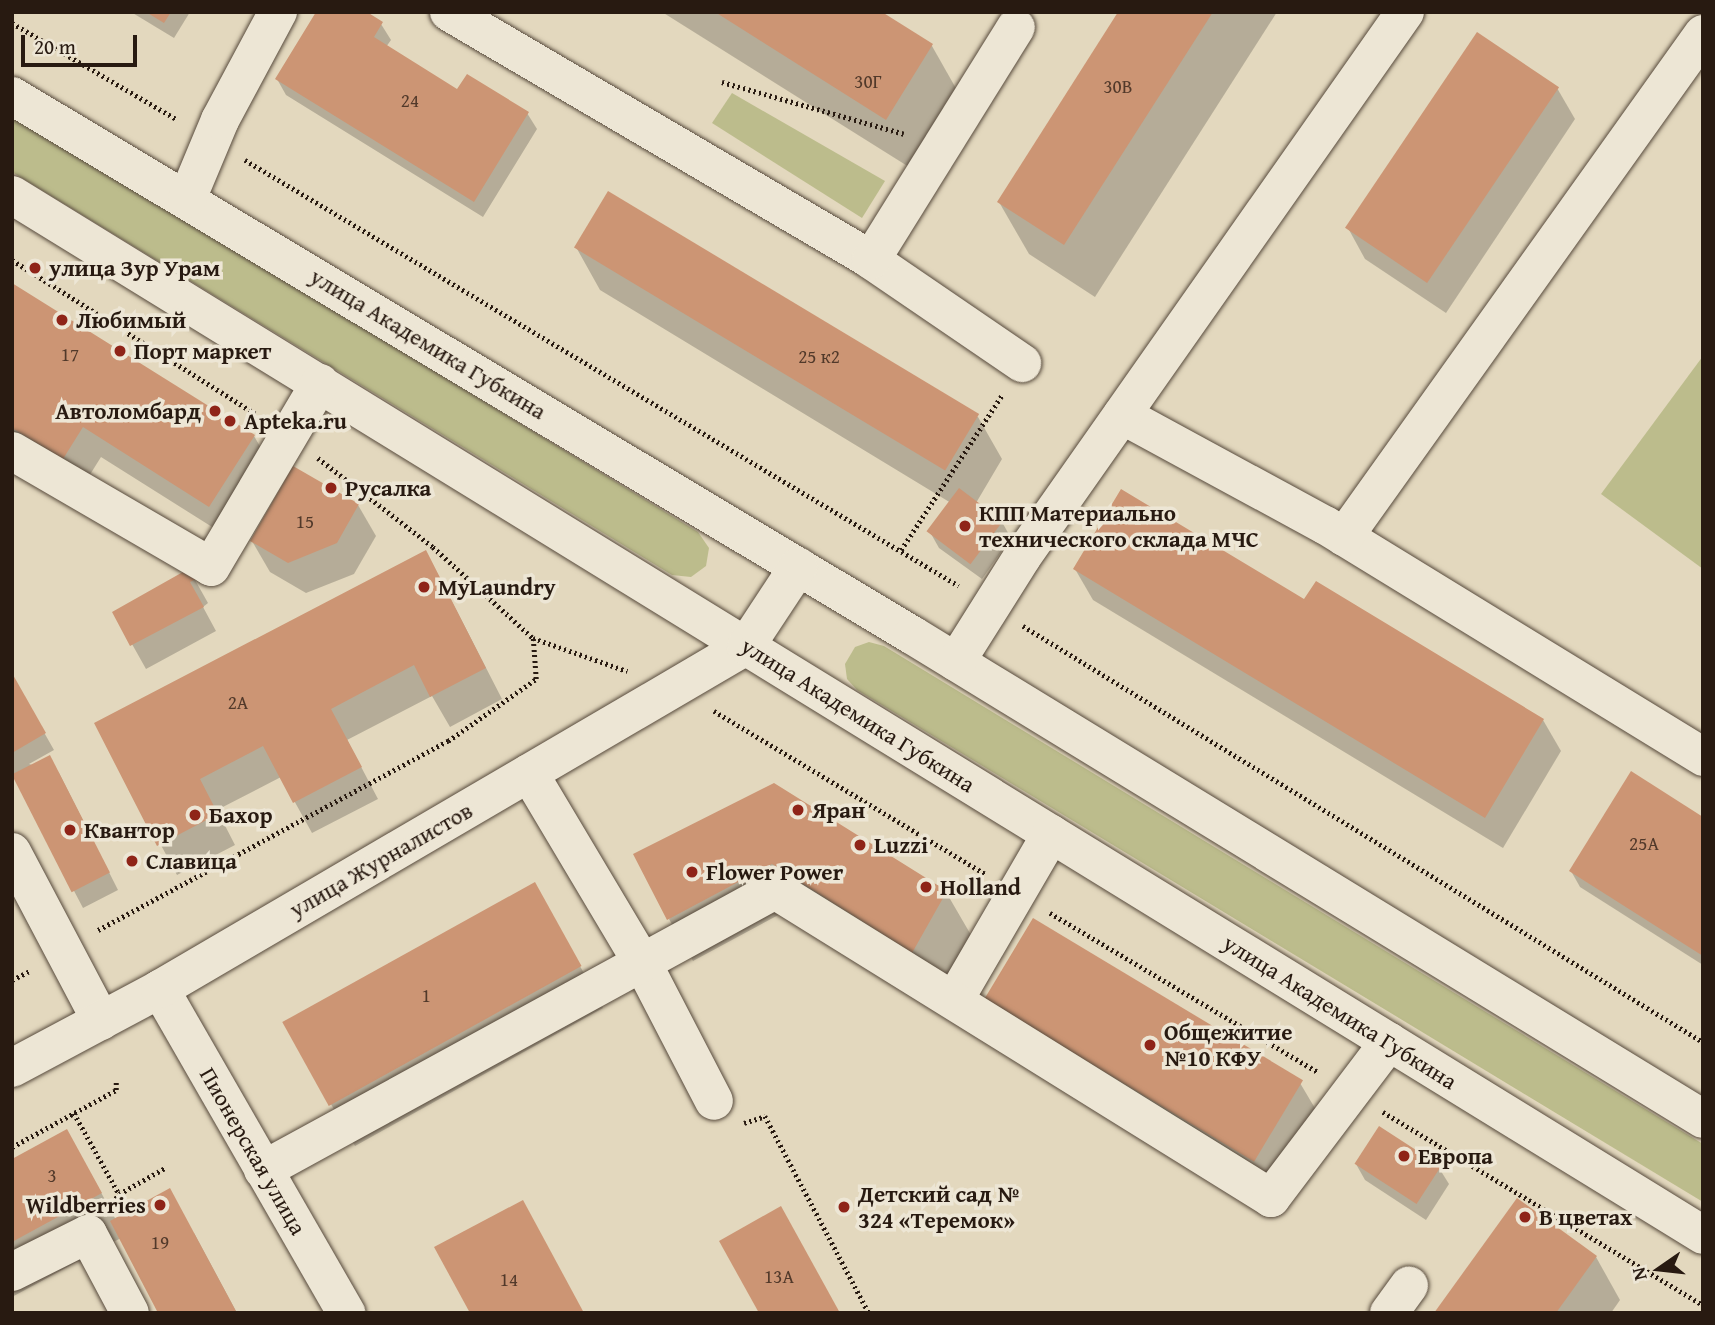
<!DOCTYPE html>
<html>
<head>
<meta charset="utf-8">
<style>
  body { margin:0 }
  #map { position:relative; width:1715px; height:1325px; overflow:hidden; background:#e3d8be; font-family:"Gentium Book Plus",serif }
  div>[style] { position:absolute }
  .green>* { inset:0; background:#bcbc8c }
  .shadow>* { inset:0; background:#0003 }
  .building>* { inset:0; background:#cc9574; transform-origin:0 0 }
  .path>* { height:4.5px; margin-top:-2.25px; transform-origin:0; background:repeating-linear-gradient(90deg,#281a11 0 2px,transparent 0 5.5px) }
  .roads { filter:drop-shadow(0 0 2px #574a3c) drop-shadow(0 0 2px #574a3c) }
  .minor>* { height:38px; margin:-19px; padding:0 19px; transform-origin:19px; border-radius:19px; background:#ede6d5 }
  .dots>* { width:19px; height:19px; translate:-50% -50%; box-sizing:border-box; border:4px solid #ede6d5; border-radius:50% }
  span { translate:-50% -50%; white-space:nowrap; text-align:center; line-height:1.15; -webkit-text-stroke:7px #ede6d5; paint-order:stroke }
  .number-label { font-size:19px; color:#51392a }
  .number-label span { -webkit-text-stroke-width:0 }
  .poi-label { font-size:23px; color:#281a11; font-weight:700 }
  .left { translate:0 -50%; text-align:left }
  .right { translate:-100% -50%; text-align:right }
  .street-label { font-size:23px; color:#281a11 }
  .frame { position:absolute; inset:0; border:14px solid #281a11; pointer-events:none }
  .north { position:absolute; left:1624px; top:1234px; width:70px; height:70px; -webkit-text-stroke:5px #ede6d5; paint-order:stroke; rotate:256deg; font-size:19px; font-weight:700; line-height:28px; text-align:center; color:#281a11 }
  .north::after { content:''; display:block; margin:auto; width:24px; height:32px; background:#281a11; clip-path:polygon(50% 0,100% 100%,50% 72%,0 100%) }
  .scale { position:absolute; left:21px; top:35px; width:116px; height:32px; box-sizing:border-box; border:4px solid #281a11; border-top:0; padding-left:9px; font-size:21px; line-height:24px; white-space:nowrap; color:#281a11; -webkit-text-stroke:5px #ede6d5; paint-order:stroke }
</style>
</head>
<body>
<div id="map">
  <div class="green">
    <i style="clip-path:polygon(732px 93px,885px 181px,862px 218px,712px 123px)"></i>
    <i style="clip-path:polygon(12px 113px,698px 532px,709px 548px,706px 566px,691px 577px,672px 575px,12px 172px)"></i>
    <i style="clip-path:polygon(1703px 356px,1703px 569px,1601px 494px)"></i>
    <i style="clip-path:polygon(869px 642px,884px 646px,1703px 1144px,1703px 1202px,857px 690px,847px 679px,845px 664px,855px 647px)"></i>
  </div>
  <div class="shadow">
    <i style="clip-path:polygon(131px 12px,190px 12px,174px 38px)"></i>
    <i style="clip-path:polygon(662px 12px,878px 12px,932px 46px,962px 99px,917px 172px)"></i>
    <i style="clip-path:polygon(1120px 12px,1277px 12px,1095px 297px,1029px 254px,999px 202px)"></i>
    <i style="clip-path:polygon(381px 24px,391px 40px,386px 47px,458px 92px,527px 113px,537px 129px,483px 217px,286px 95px,277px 79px)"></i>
    <i style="clip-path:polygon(1557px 88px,1575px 119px,1446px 313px,1365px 259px,1348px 228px)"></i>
    <i style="clip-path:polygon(576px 247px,978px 417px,1002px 459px,976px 503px,1002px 522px,1011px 538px,982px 579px,939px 548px,930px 532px,951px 503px,600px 290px)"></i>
    <i style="clip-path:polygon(12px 285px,254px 436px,272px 467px,228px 537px,101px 457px,81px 489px,12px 446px)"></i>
    <i style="clip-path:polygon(358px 505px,376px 536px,354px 574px,306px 593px,270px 572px,252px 541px)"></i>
    <i style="clip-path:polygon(1075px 569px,1305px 602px,1543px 720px,1561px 751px,1503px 848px,1093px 600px)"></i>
    <i style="clip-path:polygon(190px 571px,208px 603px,203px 607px,216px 631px,146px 669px,114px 612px)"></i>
    <i style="clip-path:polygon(443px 584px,502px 699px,450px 727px,432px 696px,347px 740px,378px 799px,312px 833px,281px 777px,217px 810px,235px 845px,177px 875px,96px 724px)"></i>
    <i style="clip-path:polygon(12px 676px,54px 750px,29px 764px,59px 773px,118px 890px,83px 908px,12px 773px)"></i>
    <i style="clip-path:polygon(774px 785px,946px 892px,971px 935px,937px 994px,797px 905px,693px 961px,669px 919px)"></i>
    <i style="clip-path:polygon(1703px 819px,1703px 965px,1580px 887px,1571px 871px)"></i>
    <i style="clip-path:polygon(558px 926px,603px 1008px,355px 1146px,284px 1022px)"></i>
    <i style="clip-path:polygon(1010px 1041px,1300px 1083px,1325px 1125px,1277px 1204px)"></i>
    <i style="clip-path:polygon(12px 1161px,91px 1174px,116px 1220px,194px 1233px,237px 1313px,160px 1313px,121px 1238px,12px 1297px)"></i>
    <i style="clip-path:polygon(1356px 1164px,1439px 1168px,1449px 1184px,1426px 1220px,1365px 1180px)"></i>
    <i style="clip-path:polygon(1596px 1257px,1620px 1300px,1611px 1313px,1436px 1313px)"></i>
  </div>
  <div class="building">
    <i style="clip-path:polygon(146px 12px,171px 12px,164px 23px)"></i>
    <i style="clip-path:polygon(316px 12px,367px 12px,383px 22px,374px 37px,457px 89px,467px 74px,529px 112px,474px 202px,275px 79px)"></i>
    <i style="clip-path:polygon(715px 12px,882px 12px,933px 44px,886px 120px)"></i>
    <i style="clip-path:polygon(1118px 12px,1213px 12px,1064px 245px,997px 202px)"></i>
    <i style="left:1477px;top:32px;width:99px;height:236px;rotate:34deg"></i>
    <i style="left:608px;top:191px;width:433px;height:66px;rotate:31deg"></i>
    <i style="clip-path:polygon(12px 283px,255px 435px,209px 507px,83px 427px,63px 459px,12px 428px)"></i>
    <i style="clip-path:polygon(293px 466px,359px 504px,337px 543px,288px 563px,250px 541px)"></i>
    <i style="left:959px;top:488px;width:55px;height:54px;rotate:37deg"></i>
    <i style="clip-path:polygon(1121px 489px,1304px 599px,1316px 581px,1544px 719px,1485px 818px,1073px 569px)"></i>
    <i style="clip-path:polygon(426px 550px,486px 668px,430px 697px,414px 665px,331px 709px,362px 767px,293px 803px,263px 746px,200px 779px,218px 814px,157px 846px,94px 723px)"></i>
    <i style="clip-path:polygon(190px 568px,196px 579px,190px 582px,204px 607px,130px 646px,112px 612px)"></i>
    <i style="clip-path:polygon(12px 673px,46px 733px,12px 753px)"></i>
    <i style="left:50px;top:755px;width:132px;height:43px;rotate:63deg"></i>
    <i style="clip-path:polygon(1631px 771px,1703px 817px,1703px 956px,1569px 871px)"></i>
    <i style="clip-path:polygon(774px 783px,947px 891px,912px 953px,772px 864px,667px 920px,633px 854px)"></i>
    <i style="left:535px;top:882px;width:96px;height:289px;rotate:61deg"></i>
    <i style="left:1033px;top:918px;width:315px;height:95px;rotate:31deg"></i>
    <i style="left:1379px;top:1126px;width:74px;height:45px;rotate:33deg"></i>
    <i style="clip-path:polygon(67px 1129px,102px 1193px,12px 1242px,12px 1159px)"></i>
    <i style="clip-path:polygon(170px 1188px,237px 1313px,158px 1313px,110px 1221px)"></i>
    <i style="clip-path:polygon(1517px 1198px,1597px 1256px,1556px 1313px,1434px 1313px)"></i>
    <i style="clip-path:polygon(523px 1200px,584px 1313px,470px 1313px,434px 1247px)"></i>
    <i style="clip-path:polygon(781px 1206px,840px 1313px,759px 1313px,719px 1241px)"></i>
  </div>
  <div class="path">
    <i style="left:12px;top:23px;width:192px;rotate:30.3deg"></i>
    <i style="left:722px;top:82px;width:189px;rotate:15.9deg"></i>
    <i style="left:245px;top:160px;width:831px;rotate:30.82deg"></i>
    <i style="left:12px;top:260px;width:290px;rotate:32.3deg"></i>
    <i style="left:318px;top:458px;width:145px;rotate:37.7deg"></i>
    <i style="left:433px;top:547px;width:135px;rotate:42.3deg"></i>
    <i style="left:533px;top:638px;width:100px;rotate:19.3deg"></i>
    <i style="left:901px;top:550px;width:185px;rotate:-56.9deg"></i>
    <i style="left:1023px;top:626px;width:797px;rotate:31.46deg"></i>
    <i style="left:714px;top:711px;width:316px;rotate:31deg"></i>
    <i style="left:1050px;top:913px;width:313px;rotate:30.7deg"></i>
    <i style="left:98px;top:930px;width:398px;rotate:-28.4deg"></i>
    <i style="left:448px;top:741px;width:108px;rotate:-35.2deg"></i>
    <i style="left:536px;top:679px;width:41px;rotate:-94.2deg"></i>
    <i style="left:12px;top:980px;width:20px;rotate:-27deg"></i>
    <i style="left:1383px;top:1112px;width:374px;rotate:31.1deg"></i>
    <i style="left:74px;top:1113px;width:93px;rotate:60.9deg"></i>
    <i style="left:744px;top:1123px;width:22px;rotate:-18deg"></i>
    <i style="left:765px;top:1116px;width:223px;rotate:62.2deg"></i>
    <i style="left:12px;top:1147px;width:119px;rotate:-28.7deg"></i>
    <i style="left:116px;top:1090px;width:9px;rotate:-90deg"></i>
    <i style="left:112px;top:1203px;width:11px;rotate:-52deg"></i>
    <i style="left:119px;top:1194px;width:53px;rotate:-29.5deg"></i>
  </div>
  <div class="roads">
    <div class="minor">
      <i style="left:449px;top:12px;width:489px;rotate:30.4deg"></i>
      <i style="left:871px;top:260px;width:183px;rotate:34.3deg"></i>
      <i style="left:12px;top:96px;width:1049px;rotate:30.92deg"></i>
      <i style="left:912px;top:635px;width:927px;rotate:31.46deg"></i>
      <i style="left:12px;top:195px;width:1985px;rotate:31.59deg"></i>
      <i style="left:187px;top:199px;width:86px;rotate:-67.3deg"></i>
      <i style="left:220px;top:120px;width:123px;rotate:-61.8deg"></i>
      <i style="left:871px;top:260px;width:274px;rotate:-58.1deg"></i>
      <i style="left:1122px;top:415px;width:231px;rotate:28.5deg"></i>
      <i style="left:1325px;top:525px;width:444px;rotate:31.5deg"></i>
      <i style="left:12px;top:451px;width:230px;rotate:30.2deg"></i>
      <i style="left:211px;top:567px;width:214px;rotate:-59.4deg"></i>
      <i style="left:1344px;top:537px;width:618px;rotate:-54.48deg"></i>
      <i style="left:956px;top:662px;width:124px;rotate:-57.8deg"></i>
      <i style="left:1022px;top:557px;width:666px;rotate:-54.9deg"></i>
      <i style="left:529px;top:773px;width:222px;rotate:59.2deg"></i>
      <i style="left:643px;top:964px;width:154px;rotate:62.6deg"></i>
      <i style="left:12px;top:852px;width:191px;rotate:62.2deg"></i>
      <i style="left:160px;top:989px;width:374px;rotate:60.1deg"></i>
      <i style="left:955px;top:999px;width:191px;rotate:-59.8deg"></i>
      <i style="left:12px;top:1068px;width:168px;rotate:-28.1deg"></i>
      <i style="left:160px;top:989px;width:679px;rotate:-30.34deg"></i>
      <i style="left:746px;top:646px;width:95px;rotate:-56.6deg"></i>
      <i style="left:263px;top:1170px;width:584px;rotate:-28.67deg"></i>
      <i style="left:775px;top:890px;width:584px;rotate:31.84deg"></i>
      <i style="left:1271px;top:1198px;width:196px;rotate:-52.9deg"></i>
      <i style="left:12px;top:1272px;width:85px;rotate:-26.6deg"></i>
      <i style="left:88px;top:1234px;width:89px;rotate:62deg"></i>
      <i style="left:1389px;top:1313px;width:34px;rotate:-54deg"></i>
    </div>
  </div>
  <div class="dots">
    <i style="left:35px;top:268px;background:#8f2418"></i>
    <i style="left:62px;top:320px;background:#8f2418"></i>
    <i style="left:120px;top:351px;background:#8f2418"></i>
    <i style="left:215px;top:411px;background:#8f2418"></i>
    <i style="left:230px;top:421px;background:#8f2418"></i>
    <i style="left:331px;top:488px;background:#8f2418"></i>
    <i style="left:965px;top:526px;background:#8f2418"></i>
    <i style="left:424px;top:587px;background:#8f2418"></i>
    <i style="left:798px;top:810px;background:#8f2418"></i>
    <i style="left:195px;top:815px;background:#8f2418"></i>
    <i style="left:70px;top:830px;background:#8f2418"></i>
    <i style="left:860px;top:845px;background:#8f2418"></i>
    <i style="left:132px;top:861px;background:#8f2418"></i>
    <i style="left:692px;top:872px;background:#8f2418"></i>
    <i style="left:926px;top:887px;background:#8f2418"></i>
    <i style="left:1150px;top:1045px;background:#8f2418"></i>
    <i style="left:1404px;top:1156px;background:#8f2418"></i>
    <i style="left:160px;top:1205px;background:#8f2418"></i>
    <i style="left:844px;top:1207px;background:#8f2418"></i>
    <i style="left:1525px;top:1217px;background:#8f2418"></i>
  </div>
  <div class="number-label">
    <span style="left:868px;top:82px">30Г</span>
    <span style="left:1118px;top:87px">30В</span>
    <span style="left:410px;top:101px">24</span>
    <span style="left:70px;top:355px">17</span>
    <span style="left:819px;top:357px">25 к2</span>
    <span style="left:305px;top:522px">15</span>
    <span style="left:238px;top:703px">2А</span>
    <span style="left:1644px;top:844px">25А</span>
    <span style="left:426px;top:996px">1</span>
    <span style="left:52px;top:1176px">3</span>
    <span style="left:160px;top:1243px">19</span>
    <span style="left:779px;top:1277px">13А</span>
    <span style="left:509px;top:1280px">14</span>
  </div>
  <div class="poi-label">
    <span class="left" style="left:49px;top:268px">улица Зур Урам</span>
    <span class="left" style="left:76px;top:320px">Любимый</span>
    <span class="left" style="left:134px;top:351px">Порт маркет</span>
    <span class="right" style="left:201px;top:411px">Автоломбард</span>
    <span class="left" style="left:244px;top:421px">Apteka.ru</span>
    <span class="left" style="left:345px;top:488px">Русалка</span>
    <span class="left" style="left:979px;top:526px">КПП Материально<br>технического склада МЧС</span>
    <span class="left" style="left:438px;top:587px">MyLaundry</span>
    <span class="left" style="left:812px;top:810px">Яран</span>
    <span class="left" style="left:209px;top:815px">Бахор</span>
    <span class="left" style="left:84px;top:830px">Квантор</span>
    <span class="left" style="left:874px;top:845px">Luzzi</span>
    <span class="left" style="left:146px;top:861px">Славица</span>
    <span class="left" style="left:706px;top:872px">Flower Power</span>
    <span class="left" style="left:940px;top:887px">Holland</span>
    <span class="left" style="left:1164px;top:1045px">Общежитие<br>№10 КФУ</span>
    <span class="left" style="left:1418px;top:1156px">Европа</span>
    <span class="left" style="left:858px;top:1207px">Детский сад №<br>324 «Теремок»</span>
    <span class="right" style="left:146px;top:1205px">Wildberries</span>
    <span class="left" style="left:1539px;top:1217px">В цветах</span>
  </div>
  <div class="street-label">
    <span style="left:428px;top:344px;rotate:31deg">улица Академика Губкина</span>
    <span style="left:858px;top:715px;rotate:32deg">улица Академика Губкина</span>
    <span style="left:381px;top:860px;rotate:-30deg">улица Журналистов</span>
    <span style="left:1340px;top:1012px;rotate:32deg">улица Академика Губкина</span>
    <span style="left:253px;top:1151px;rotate:60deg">Пионерская улица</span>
  </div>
  <div class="frame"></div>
  <div class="north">N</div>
  <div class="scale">20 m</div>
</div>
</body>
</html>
